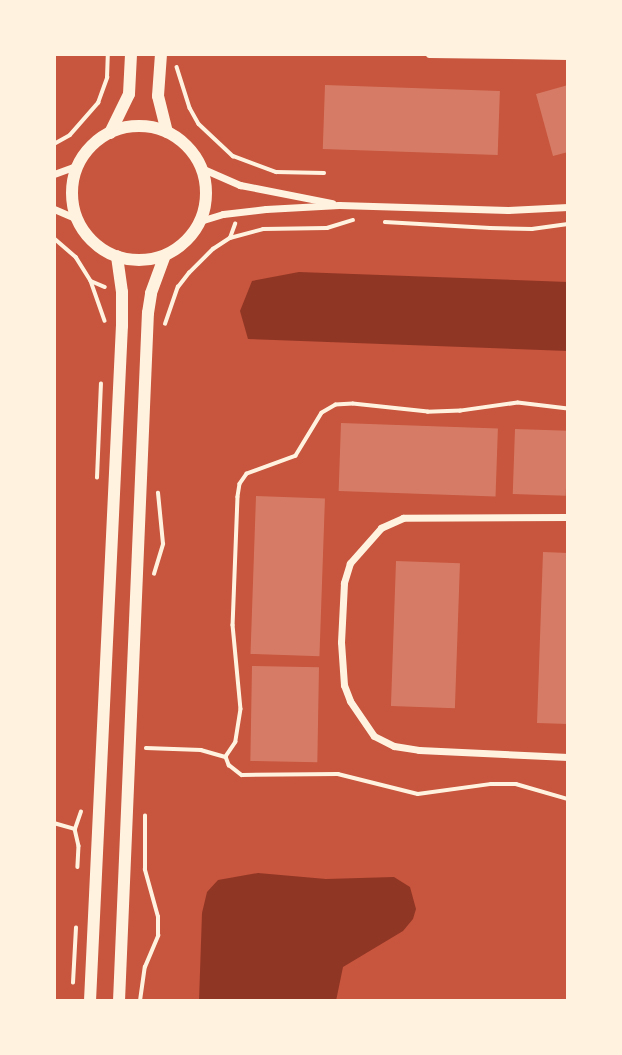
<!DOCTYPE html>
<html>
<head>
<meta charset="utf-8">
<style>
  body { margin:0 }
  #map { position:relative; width:622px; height:1055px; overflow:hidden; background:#c8553d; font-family:"Fira Sans",sans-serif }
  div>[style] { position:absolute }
  .water>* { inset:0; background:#8f3625 }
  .building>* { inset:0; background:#d67c66; transform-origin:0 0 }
  .path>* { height:3.5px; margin:-1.75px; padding:0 1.75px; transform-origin:1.75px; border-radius:1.75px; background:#fff3e0 }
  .minor>* { height:7px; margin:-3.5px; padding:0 3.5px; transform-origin:3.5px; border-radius:3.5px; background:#fff3e0 }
  .tertiary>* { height:12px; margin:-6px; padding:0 6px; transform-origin:6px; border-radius:6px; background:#fff3e0 }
  .tertiary>.ring { margin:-6px; padding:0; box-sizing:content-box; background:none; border:12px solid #fff3e0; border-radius:50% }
  span { translate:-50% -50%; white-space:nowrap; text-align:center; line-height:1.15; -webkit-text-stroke:7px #fff3e0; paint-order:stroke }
  .frame { position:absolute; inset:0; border:56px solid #fff3e0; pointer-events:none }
</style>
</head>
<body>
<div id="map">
  <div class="water">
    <i style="clip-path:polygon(299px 272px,568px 282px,568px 351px,248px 339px,240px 311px,252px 281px)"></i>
    <i style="clip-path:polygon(258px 873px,326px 879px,394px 877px,410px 887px,416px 909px,413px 919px,403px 931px,343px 967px,336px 1001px,199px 1001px,202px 913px,207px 892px,218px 880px)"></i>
  </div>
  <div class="building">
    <i style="left:325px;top:85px;width:175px;height:64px;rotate:2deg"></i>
    <i style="clip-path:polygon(568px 85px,568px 152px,553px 156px,536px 94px)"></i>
    <i style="left:341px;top:423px;width:157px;height:68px;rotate:2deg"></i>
    <i style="left:515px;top:429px;width:53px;height:65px;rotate:2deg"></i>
    <i style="left:256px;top:496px;width:69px;height:158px;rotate:2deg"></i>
    <i style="clip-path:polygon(543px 552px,568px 553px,568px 724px,537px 723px)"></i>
    <i style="left:396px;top:561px;width:64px;height:145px;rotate:2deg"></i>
    <i style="left:252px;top:666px;width:67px;height:95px;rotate:1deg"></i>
  </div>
  <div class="path">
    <i style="left:177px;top:67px;width:43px;rotate:72.4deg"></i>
    <i style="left:190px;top:108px;width:18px;rotate:61deg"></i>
    <i style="left:199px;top:124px;width:47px;rotate:43.3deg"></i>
    <i style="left:233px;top:156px;width:46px;rotate:20.4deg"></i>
    <i style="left:276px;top:172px;width:48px;rotate:1.2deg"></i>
    <i style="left:54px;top:144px;width:18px;rotate:-29deg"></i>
    <i style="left:70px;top:135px;width:43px;rotate:-48.8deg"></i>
    <i style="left:98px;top:103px;width:27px;rotate:-70deg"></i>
    <i style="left:107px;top:78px;width:24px;rotate:-88deg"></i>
    <i style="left:385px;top:222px;width:105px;rotate:3.3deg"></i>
    <i style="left:490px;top:228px;width:42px;rotate:1.4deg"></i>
    <i style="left:532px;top:229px;width:36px;rotate:-8deg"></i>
    <i style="left:54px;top:238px;width:29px;rotate:41deg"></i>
    <i style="left:76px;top:257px;width:28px;rotate:58deg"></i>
    <i style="left:91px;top:281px;width:42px;rotate:70.7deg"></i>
    <i style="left:230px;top:238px;width:15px;rotate:-70deg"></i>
    <i style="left:91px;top:281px;width:15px;rotate:23deg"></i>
    <i style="left:165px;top:324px;width:39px;rotate:-71deg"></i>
    <i style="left:178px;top:287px;width:18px;rotate:-52deg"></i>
    <i style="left:189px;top:273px;width:34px;rotate:-45deg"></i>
    <i style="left:213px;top:249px;width:20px;rotate:-33deg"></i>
    <i style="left:230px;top:238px;width:34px;rotate:-15deg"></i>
    <i style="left:263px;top:229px;width:64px;rotate:-0.9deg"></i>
    <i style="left:327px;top:228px;width:27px;rotate:-17deg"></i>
    <i style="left:568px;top:409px;width:50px;rotate:-173.2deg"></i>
    <i style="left:518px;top:403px;width:58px;rotate:172deg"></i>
    <i style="left:461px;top:411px;width:33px;rotate:178deg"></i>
    <i style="left:428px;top:412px;width:75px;rotate:-173.9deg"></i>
    <i style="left:353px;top:404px;width:17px;rotate:177deg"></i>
    <i style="left:336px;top:405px;width:16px;rotate:150deg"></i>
    <i style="left:322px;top:413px;width:50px;rotate:121.2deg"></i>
    <i style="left:296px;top:456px;width:52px;rotate:159.8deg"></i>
    <i style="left:247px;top:474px;width:12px;rotate:125deg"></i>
    <i style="left:240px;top:484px;width:13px;rotate:99deg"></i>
    <i style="left:238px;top:497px;width:128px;rotate:92.2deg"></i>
    <i style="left:233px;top:625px;width:84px;rotate:84.6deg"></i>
    <i style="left:241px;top:709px;width:33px;rotate:99deg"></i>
    <i style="left:236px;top:742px;width:18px;rotate:124deg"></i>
    <i style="left:226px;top:757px;width:9px;rotate:69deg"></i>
    <i style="left:229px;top:765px;width:16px;rotate:38deg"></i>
    <i style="left:242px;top:775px;width:96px;rotate:-0.6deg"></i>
    <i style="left:338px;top:774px;width:82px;rotate:14deg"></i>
    <i style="left:418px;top:794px;width:74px;rotate:-7.8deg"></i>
    <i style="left:491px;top:784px;width:25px"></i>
    <i style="left:516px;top:784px;width:54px;rotate:16.1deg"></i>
    <i style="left:97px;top:478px;width:94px;rotate:-87.6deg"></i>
    <i style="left:154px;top:574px;width:31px;rotate:-73deg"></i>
    <i style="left:163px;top:544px;width:51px;rotate:-95.6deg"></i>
    <i style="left:146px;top:748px;width:55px;rotate:2.1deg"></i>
    <i style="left:201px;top:750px;width:26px;rotate:16deg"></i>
    <i style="left:54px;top:823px;width:22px;rotate:16deg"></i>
    <i style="left:75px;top:829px;width:17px;rotate:77deg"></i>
    <i style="left:79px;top:846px;width:21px;rotate:93deg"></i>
    <i style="left:75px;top:829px;width:18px;rotate:-71deg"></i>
    <i style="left:73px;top:983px;width:55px;rotate:-86.9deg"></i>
    <i style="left:140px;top:1001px;width:34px;rotate:-82deg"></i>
    <i style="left:145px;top:967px;width:34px;rotate:-67deg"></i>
    <i style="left:158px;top:936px;width:19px;rotate:-90deg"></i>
    <i style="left:158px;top:917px;width:49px;rotate:-105.5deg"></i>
    <i style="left:145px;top:870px;width:54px;rotate:-90deg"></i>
  </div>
  <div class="minor">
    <i style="left:429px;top:54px;width:139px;rotate:0.8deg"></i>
    <i style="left:201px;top:168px;width:43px;rotate:23.6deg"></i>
    <i style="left:240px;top:185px;width:94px;rotate:11.1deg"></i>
    <i style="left:54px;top:174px;width:27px;rotate:-20deg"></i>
    <i style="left:54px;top:209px;width:26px;rotate:23deg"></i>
    <i style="left:200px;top:221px;width:24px;rotate:-17deg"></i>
    <i style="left:223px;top:214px;width:43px;rotate:-6.6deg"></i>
    <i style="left:266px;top:209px;width:73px;rotate:-3.1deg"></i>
    <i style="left:339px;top:205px;width:169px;rotate:1.7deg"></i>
    <i style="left:508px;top:210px;width:60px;rotate:-2.9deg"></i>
    <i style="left:568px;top:517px;width:165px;rotate:179.7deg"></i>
    <i style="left:403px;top:518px;width:24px;rotate:156deg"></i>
    <i style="left:381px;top:528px;width:47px;rotate:131.5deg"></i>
    <i style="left:350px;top:563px;width:21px;rotate:107deg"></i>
    <i style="left:344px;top:583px;width:59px;rotate:92.9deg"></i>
    <i style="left:341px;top:642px;width:43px;rotate:86deg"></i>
    <i style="left:344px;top:685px;width:17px;rotate:69deg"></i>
    <i style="left:350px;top:701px;width:42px;rotate:55.6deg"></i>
    <i style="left:374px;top:736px;width:22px;rotate:27deg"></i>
    <i style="left:394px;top:746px;width:25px;rotate:9deg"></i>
    <i style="left:419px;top:750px;width:149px;rotate:2.7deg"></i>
  </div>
  <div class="tertiary">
    <i style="left:161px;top:54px;width:42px;rotate:94.1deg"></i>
    <i style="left:158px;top:96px;width:37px;rotate:76deg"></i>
    <i class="ring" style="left:72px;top:126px;width:122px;height:122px"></i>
    <i style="left:110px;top:133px;width:43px;rotate:-64deg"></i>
    <i style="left:129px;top:94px;width:40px;rotate:-87.1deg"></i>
    <i style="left:90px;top:1001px;width:676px;rotate:-87.29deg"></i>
    <i style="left:122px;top:326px;width:34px;rotate:-90deg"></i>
    <i style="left:122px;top:292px;width:36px;rotate:-98deg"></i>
    <i style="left:119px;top:1001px;width:689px;rotate:-87.59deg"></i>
    <i style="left:148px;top:313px;width:20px;rotate:-81deg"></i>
    <i style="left:151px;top:293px;width:40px;rotate:-69.8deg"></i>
  </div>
  <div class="frame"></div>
</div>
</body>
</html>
